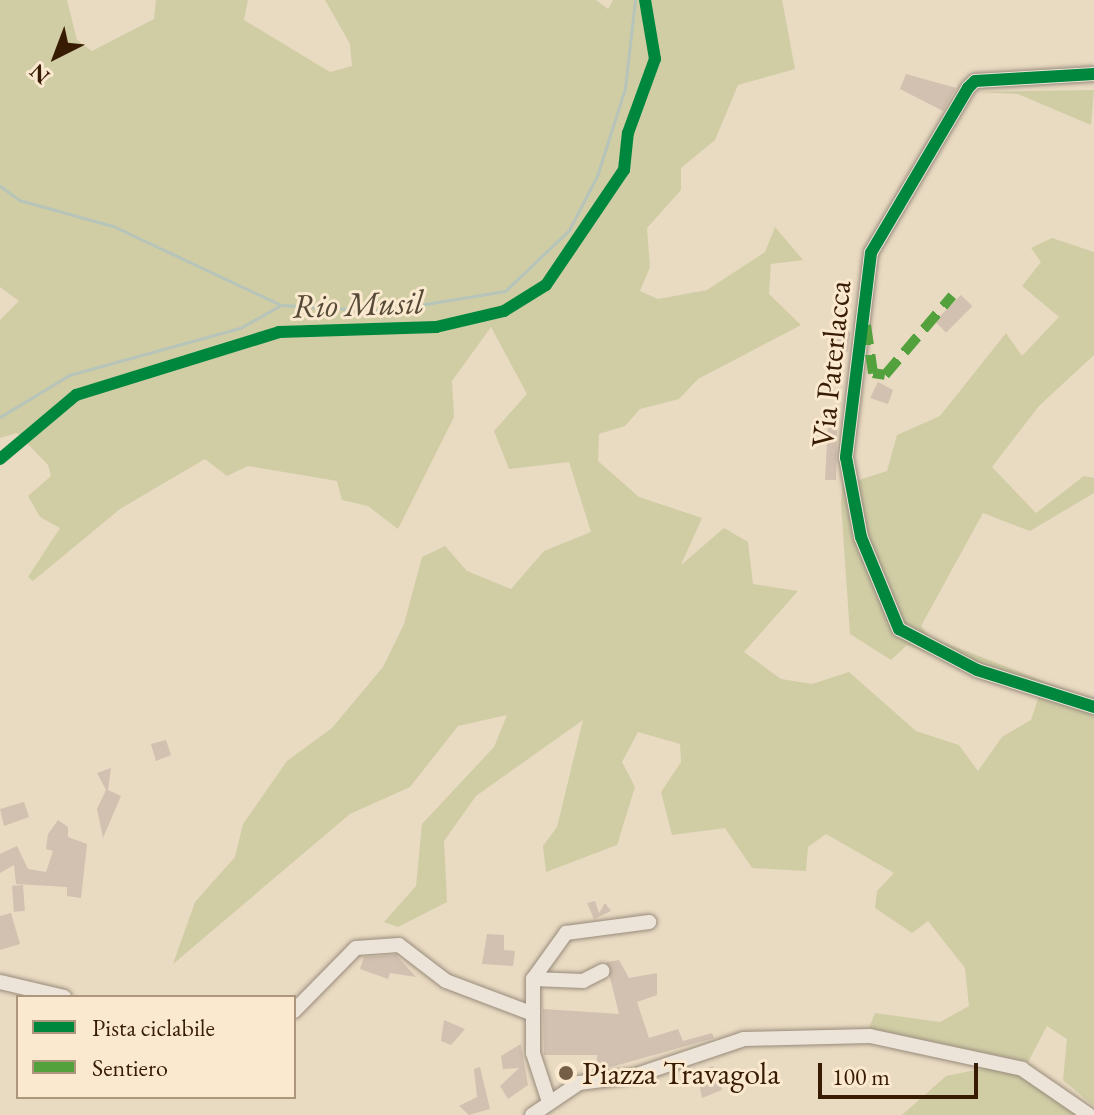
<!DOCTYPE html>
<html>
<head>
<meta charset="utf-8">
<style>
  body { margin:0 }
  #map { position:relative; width:1094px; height:1115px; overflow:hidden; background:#e9dac2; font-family:"EB Garamond",serif }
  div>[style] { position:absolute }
  .green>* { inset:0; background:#d0cda5 }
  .stream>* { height:3px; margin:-1.5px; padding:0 1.5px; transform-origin:1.5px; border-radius:1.5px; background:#b6c4b9 }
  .building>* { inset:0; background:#d2c0b0; transform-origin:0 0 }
  .roads { filter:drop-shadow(0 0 2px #988b7b) drop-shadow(0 0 2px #988b7b) }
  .minor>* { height:14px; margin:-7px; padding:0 7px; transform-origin:7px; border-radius:7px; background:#ece4d8 }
  .quiet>* { height:10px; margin-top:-5px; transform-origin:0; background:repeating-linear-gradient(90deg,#53a13d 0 20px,transparent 0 30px) }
  .cycleway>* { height:12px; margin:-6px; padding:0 6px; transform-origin:6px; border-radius:6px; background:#00873e }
  .dots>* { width:22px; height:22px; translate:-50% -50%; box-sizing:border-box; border:4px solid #fae9ce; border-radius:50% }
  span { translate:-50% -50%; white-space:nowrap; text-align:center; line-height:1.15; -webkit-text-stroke:6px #fae9ce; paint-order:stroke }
  .street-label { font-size:32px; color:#371b03 }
  .poi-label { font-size:32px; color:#371b03 }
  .left { translate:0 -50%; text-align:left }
  .water-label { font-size:34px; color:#564b38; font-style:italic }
  .legend { position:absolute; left:16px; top:995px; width:280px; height:104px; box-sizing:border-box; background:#fae9ce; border:2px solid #ac977d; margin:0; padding:10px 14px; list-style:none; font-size:24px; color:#371b03 }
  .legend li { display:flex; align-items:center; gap:16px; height:40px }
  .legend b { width:40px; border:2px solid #ac977d }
  .north { position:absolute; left:16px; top:16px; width:80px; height:80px; -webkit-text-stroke:6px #fae9ce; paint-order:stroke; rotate:222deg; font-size:22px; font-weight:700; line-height:32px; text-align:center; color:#371b03 }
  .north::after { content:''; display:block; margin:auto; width:28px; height:36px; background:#371b03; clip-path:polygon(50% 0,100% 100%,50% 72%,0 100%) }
  .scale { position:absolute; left:818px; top:1063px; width:160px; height:36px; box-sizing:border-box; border:4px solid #371b03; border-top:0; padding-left:10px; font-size:24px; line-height:28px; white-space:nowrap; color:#371b03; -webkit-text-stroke:6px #fae9ce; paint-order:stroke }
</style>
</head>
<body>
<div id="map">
  <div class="green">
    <i style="clip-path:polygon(0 0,67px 0,77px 40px,92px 51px,154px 19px,156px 0,248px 0,244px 20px,330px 72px,352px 66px,350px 44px,325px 0,596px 0,608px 9px,613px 0,782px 0,795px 69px,738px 85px,715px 140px,681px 168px,681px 190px,647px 228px,650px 267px,640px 291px,658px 299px,707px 290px,765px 252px,775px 227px,803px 260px,771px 264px,769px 294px,801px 325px,698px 379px,679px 399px,640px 409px,625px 426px,599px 434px,598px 461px,639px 497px,702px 518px,681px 565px,724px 528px,748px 542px,753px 584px,798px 591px,744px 652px,781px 679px,812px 684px,849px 672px,916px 731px,959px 745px,978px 771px,1002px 737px,1031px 720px,1039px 696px,907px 645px,891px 660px,850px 634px,841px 503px,849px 403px,856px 481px,887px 471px,897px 435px,940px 416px,1006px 333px,1022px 356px,1059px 317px,1022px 286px,1041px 262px,1031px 248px,1052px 238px,1094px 252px,1094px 355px,1039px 406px,992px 467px,1036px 513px,1084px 476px,1094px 478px,1094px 493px,1030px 531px,983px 513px,921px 626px,930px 637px,1094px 701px,1094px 1106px,1063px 1080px,1067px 1039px,1047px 1026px,1028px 1062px,869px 1028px,875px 1013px,940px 1022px,969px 1006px,965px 968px,928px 921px,912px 933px,875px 908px,877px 891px,894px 873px,826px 834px,808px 847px,806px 871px,752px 868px,725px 828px,672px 835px,661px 792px,681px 762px,680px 744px,638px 732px,622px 762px,635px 787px,617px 845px,546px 872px,543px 846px,557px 827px,583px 720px,476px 796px,444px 841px,447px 902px,398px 927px,384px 922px,416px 886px,422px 824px,494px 747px,507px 715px,458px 726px,410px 787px,350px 814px,173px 964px,195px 902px,235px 857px,243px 824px,287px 761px,332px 728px,383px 667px,404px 624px,422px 557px,445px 546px,467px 571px,511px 589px,544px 551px,591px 532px,569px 462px,509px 469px,494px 431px,527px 394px,491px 327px,452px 381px,454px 417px,398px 529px,368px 506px,342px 500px,337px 481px,248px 466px,227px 476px,205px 459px,120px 509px,33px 581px,28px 577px,60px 528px,40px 517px,28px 496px,51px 476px,48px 465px,17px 433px,0 438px,0 320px,19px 301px,0 287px)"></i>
    <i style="clip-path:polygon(1094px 90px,1091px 125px,1018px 94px,976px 92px)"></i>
    <i style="clip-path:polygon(990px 1067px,1023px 1076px,1077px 1115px,902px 1115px,946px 1076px)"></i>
  </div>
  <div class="stream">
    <i style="left:0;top:186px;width:24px;rotate:36deg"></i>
    <i style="left:19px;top:200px;width:98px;rotate:15.5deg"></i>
    <i style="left:113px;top:226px;width:186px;rotate:25.2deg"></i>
    <i style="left:0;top:417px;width:81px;rotate:-31.3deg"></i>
    <i style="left:69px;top:375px;width:177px;rotate:-15.4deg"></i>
    <i style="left:240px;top:328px;width:47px;rotate:-29.3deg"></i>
    <i style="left:281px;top:305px;width:101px;rotate:3.4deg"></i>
    <i style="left:382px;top:311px;width:125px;rotate:-9.2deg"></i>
    <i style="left:505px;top:291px;width:88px;rotate:-43.6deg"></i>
    <i style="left:569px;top:230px;width:61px;rotate:-62.6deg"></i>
    <i style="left:597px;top:176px;width:92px;rotate:-72.3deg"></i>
    <i style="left:625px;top:88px;width:89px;rotate:-83.5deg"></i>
  </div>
  <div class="building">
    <i style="clip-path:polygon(906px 74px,956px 88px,943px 111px,900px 89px)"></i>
    <i style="left:961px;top:295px;width:16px;height:37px;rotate:45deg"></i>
    <i style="left:837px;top:330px;width:14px;height:20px;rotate:8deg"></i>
    <i style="clip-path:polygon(878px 382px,893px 390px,888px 404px,870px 398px)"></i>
    <i style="clip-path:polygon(828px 426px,837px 426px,836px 480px,825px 480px)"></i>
    <i style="clip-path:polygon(166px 740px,171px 755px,156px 761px,151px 744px)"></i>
    <i style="clip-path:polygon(111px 768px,108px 790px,121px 796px,103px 838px,97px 809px,106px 790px,97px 773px)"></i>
    <i style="clip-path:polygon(24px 802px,29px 817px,4px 826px,0 809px)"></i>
    <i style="clip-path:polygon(58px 820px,68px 827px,68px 837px,87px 844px,81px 898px,67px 896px,67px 887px,16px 884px,14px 865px,0 873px,0 854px,17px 846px,28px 869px,46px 872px,53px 851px,46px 849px,48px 834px)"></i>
    <i style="left:23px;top:885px;width:26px;height:11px;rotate:86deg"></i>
    <i style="clip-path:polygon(595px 901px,599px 913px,605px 903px,611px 911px,594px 919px,587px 903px)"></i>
    <i style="clip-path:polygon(11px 913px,20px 944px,0 950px,0 916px)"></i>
    <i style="clip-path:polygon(487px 934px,504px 935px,504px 950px,515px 951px,513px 966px,482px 964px)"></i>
    <i style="clip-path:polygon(396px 955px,416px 977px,390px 973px,388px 979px,360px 969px,364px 957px)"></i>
    <i style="clip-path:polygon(619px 960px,629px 978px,657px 973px,657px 995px,637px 1002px,649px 1038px,678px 1029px,683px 1041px,712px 1033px,714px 1038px,597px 1071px,597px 1055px,544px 1055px,543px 1009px,619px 1014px,606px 962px)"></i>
    <i style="clip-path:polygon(444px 1020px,465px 1029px,451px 1045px,441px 1041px)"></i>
    <i style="clip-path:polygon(521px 1044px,528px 1085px,508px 1099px,500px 1086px,519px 1068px,503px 1069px,501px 1056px)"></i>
    <i style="clip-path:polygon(713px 1066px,722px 1090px,702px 1098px,697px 1072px)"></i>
    <i style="clip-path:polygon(480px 1067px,490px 1109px,469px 1115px,459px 1106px,477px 1097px,474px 1069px)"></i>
  </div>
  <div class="roads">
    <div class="minor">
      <i style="left:1094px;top:74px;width:119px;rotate:176.6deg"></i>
      <i style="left:975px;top:81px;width:10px;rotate:135deg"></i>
      <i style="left:968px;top:88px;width:191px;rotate:120.5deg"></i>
      <i style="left:871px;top:253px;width:206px;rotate:97deg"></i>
      <i style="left:846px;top:457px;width:81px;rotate:79.4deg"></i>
      <i style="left:861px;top:537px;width:100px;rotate:67.6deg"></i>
      <i style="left:899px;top:629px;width:88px;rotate:27.7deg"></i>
      <i style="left:977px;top:670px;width:123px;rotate:17.5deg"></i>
      <i style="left:533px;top:979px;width:57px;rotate:-54.3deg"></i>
      <i style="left:566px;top:933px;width:84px;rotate:-7.5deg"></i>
      <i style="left:0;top:982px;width:66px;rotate:13.2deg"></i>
      <i style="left:294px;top:1011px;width:88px;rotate:-45.5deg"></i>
      <i style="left:356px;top:948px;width:43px;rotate:-4deg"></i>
      <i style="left:399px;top:945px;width:59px;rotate:37.5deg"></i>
      <i style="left:446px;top:981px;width:88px;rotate:20.7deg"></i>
      <i style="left:549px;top:1102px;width:52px;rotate:-108.1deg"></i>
      <i style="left:533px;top:1053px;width:74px;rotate:-90deg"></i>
      <i style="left:533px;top:979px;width:50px;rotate:2.3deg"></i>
      <i style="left:583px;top:981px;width:22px;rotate:-27deg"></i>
      <i style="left:532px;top:1115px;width:57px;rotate:-34.2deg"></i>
      <i style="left:579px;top:1083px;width:55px;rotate:-7.3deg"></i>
      <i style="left:634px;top:1076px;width:116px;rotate:-18.6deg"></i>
      <i style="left:744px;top:1039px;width:126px;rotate:-1.4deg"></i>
      <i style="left:870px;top:1036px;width:156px;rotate:12.2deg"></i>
      <i style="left:1022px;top:1069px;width:81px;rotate:34.5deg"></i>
    </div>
  </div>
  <div class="quiet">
    <i style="left:866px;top:325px;width:49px;rotate:81.7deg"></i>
    <i style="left:873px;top:373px;width:12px;rotate:9deg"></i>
    <i style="left:885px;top:375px;width:104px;rotate:-49.7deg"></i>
  </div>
  <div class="cycleway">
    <i style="left:1094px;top:74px;width:119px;rotate:176.6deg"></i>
    <i style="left:975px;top:81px;width:10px;rotate:135deg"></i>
    <i style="left:968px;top:88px;width:191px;rotate:120.5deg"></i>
    <i style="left:871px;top:253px;width:206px;rotate:97deg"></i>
    <i style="left:846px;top:457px;width:81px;rotate:79.4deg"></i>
    <i style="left:861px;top:537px;width:100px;rotate:67.6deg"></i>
    <i style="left:899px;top:629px;width:88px;rotate:27.7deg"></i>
    <i style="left:977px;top:670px;width:123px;rotate:17.5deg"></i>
    <i style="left:0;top:459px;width:99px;rotate:-40.1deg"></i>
    <i style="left:76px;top:395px;width:213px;rotate:-17.2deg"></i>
    <i style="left:279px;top:332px;width:157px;rotate:-1.8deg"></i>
    <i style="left:436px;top:327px;width:70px;rotate:-13.2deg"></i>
    <i style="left:504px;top:311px;width:49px;rotate:-31.8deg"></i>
    <i style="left:546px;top:285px;width:139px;rotate:-55.9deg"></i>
    <i style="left:624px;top:170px;width:37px;rotate:-84deg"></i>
    <i style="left:628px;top:133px;width:79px;rotate:-70deg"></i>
    <i style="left:655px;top:59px;width:60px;rotate:-99.6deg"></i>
  </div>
  <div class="dots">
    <i style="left:566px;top:1073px;background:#755e46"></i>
  </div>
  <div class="street-label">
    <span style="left:831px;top:364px;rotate:-84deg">Via Paterlacca</span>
  </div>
  <div class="poi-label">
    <span class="left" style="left:582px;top:1073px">Piazza Travagola</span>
  </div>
  <div class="water-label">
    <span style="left:358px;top:304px;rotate:-2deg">Rio Musil</span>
  </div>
  <ul class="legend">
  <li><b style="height:10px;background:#00873e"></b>Pista ciclabile</li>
  <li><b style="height:10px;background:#53a13d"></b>Sentiero</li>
  </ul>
  <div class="north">N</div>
  <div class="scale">100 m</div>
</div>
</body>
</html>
